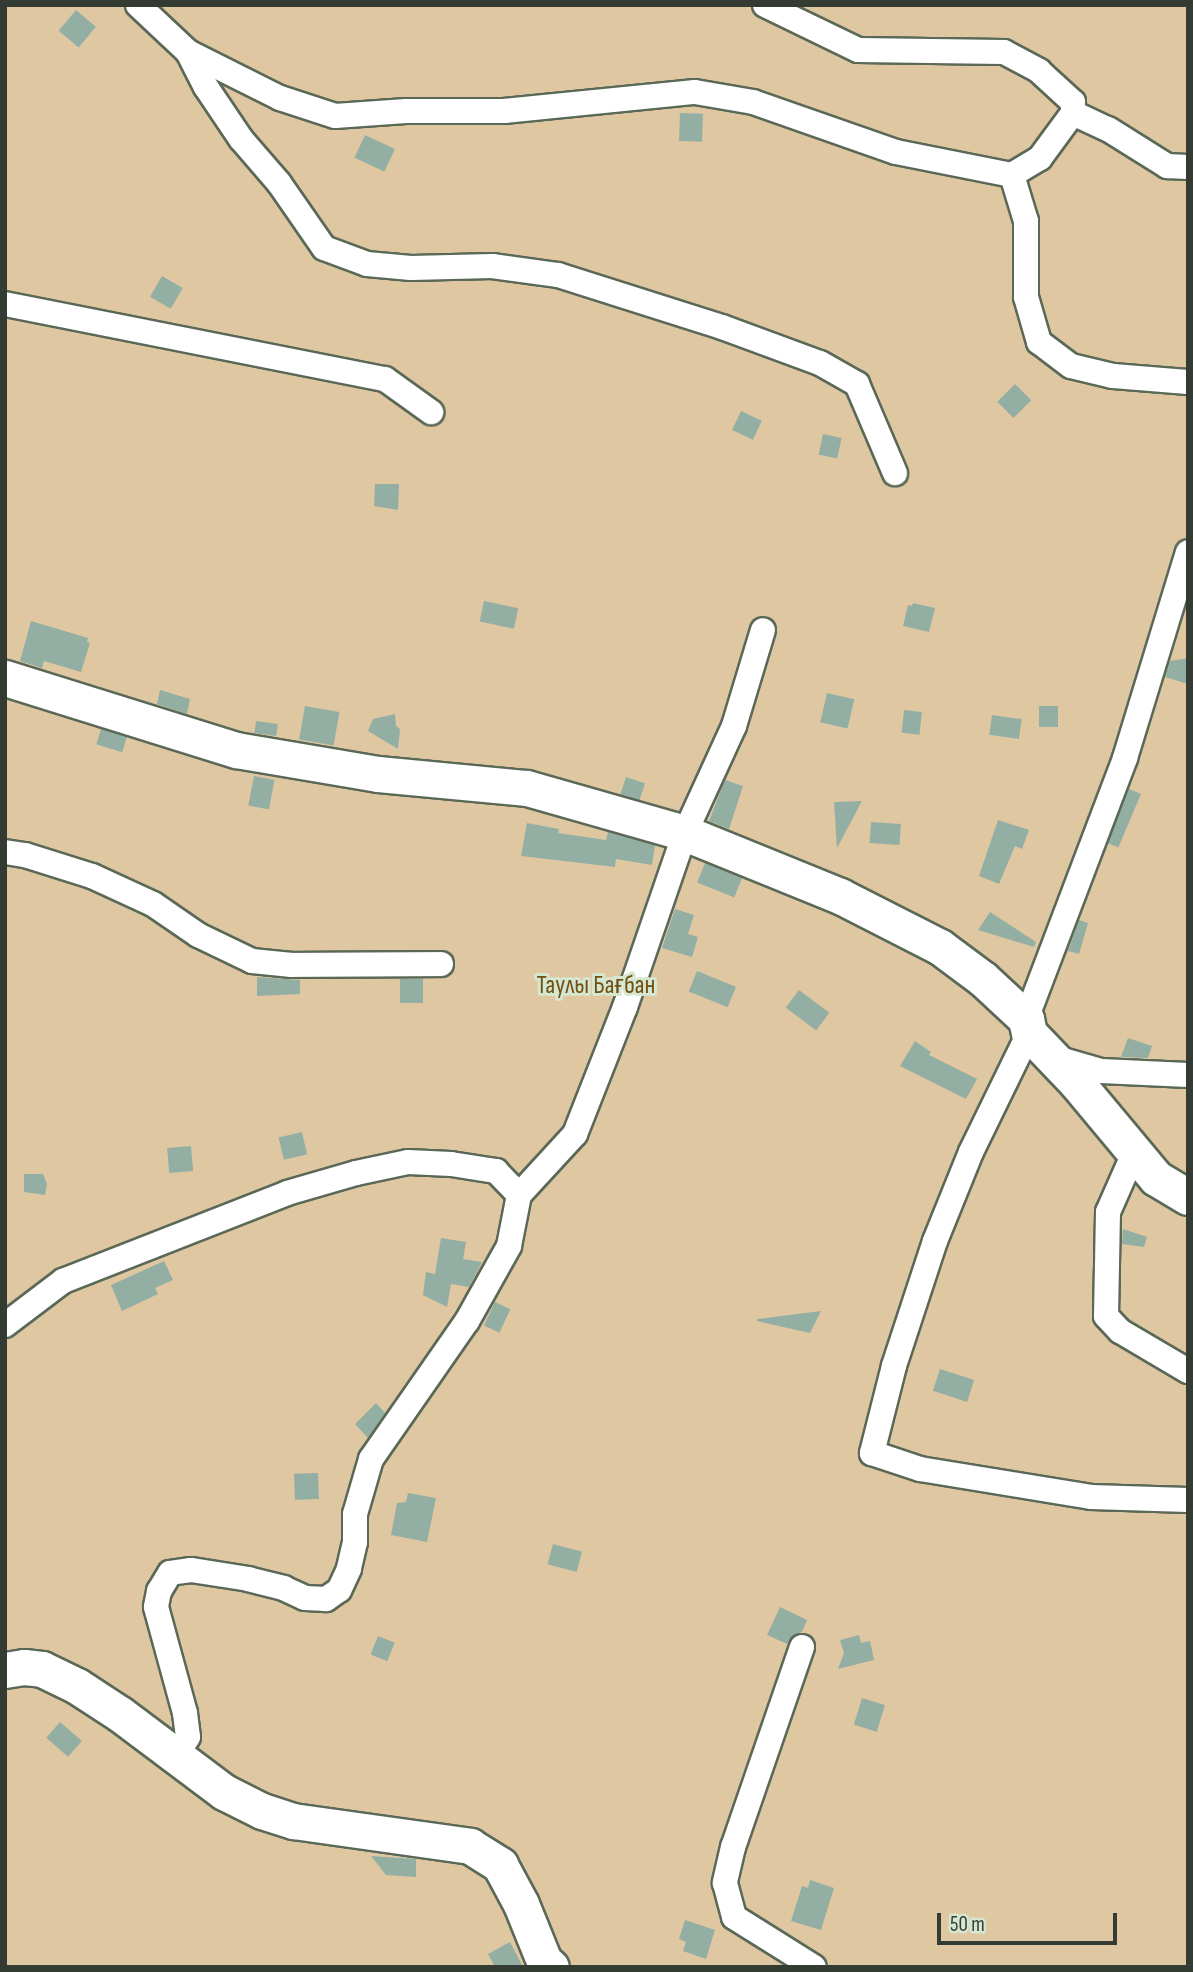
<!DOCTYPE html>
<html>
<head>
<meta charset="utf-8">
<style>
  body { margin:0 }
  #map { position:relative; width:1193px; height:1972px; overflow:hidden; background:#d5e7d1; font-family:"Sofia Sans Condensed",sans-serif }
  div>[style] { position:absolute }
  .green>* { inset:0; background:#dfc7a1; transform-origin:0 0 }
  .building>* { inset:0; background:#93afa4; transform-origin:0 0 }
  .roads { filter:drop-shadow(2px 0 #5a6957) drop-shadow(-2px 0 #5a6957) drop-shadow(0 2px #5a6957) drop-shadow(0 -2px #5a6957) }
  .street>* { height:24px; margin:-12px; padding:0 12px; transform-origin:12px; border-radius:12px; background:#fff }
  .secondary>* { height:35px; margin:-17.5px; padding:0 17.5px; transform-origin:17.5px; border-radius:17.5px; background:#fff }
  span { translate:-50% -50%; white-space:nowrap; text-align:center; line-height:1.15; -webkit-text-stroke:6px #d5e7d1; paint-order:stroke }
  .park-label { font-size:26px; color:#715114 }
  .frame { position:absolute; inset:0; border:7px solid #343b32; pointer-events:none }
  .scale { position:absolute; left:937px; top:1913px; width:180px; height:32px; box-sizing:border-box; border:4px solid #343b32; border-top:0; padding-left:9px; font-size:21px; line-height:24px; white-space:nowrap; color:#343b32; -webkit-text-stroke:5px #d5e7d1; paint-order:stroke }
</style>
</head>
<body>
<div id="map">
  <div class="green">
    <div style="left:5px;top:5px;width:1183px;height:1962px"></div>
  </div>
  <div class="building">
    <div style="left:76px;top:10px;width:26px;height:27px;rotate:40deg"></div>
    <div style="left:680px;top:113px;width:23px;height:28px;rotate:2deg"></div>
    <div style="left:365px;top:135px;width:33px;height:25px;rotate:25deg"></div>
    <div style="left:162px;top:276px;width:24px;height:24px;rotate:30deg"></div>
    <div style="left:1015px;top:384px;width:23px;height:25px;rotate:45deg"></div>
    <div style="left:741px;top:411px;width:23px;height:21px;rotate:25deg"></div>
    <div style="left:823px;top:434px;width:19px;height:21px;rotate:12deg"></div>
    <div style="clip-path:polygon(375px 484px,399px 484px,398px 510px,374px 506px)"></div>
    <div style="left:484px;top:601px;width:35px;height:21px;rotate:12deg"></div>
    <div style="clip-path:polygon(913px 603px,935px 608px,929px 632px,903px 626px,908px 605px,912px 606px)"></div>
    <div style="clip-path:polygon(31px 621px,88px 638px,87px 642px,90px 643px,81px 672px,44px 661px,42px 668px,20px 661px)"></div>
    <div style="clip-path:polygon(1188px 658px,1188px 684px,1165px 677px,1170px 661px)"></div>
    <div style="clip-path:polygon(160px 690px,190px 699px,187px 714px,157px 704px)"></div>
    <div style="left:827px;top:693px;width:28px;height:30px;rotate:13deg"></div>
    <div style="left:305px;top:706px;width:35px;height:34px;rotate:10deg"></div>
    <div style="left:1039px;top:706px;width:19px;height:21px"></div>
    <div style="left:904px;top:710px;width:18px;height:23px;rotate:6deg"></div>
    <div style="clip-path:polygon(395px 714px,396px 726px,400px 729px,398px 749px,368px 731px,373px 719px)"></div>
    <div style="left:992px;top:715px;width:30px;height:20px;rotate:8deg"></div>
    <div style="left:256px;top:721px;width:22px;height:12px;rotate:8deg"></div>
    <div style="left:101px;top:729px;width:27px;height:16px;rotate:17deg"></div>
    <div style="left:254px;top:776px;width:21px;height:30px;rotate:11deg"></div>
    <div style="left:626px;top:777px;width:20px;height:18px;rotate:18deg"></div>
    <div style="clip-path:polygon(725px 780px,743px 786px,729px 829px,709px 821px)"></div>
    <div style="left:1129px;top:789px;width:13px;height:58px;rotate:23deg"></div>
    <div style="clip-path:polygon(862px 801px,837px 848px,834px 802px)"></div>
    <div style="clip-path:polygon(998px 820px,1029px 830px,1022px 849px,1015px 846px,999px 884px,979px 876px)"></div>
    <div style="left:871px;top:822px;width:30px;height:21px;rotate:4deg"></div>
    <div style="clip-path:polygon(527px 823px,559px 829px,558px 833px,606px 840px,608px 832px,655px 845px,652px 865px,616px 859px,615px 867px,521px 856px)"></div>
    <div style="left:705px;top:863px;width:40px;height:21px;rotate:22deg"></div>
    <div style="clip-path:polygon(675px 909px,694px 915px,688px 934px,698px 937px,692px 957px,662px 948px)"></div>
    <div style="clip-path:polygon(990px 912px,1036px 942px,1034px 947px,978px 930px)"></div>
    <div style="clip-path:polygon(1079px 920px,1088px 923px,1079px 954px,1068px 951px)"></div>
    <div style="left:697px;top:971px;width:42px;height:22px;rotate:22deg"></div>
    <div style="clip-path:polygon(257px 977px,300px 980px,300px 994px,257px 996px)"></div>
    <div style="left:400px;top:979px;width:23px;height:24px"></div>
    <div style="left:799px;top:990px;width:38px;height:22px;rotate:37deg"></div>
    <div style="clip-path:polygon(1128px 1038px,1152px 1046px,1148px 1058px,1121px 1057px)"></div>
    <div style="clip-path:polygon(915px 1041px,931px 1052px,929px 1055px,977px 1079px,966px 1099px,900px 1066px)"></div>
    <div style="left:302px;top:1132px;width:23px;height:24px;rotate:77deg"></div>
    <div style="left:191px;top:1146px;width:25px;height:24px;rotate:85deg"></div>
    <div style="clip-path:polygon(24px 1174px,43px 1174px,47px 1184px,45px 1195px,24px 1192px)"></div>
    <div style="clip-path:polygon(1123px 1229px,1147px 1237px,1144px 1247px,1122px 1244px)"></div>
    <div style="clip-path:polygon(441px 1238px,466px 1242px,463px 1259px,482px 1262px,469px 1287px,451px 1284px,447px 1307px,423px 1295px,426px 1272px,435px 1274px)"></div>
    <div style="clip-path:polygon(164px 1261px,173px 1280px,155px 1288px,158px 1294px,122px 1311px,111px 1285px)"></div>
    <div style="left:495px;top:1302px;width:17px;height:26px;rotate:25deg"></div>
    <div style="clip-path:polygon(821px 1311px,810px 1333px,757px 1321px,757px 1319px)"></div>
    <div style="left:940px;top:1369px;width:36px;height:23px;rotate:18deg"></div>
    <div style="clip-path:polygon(376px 1403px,385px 1413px,368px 1438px,355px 1424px)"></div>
    <div style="left:318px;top:1473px;width:26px;height:24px;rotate:88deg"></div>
    <div style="clip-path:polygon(408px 1493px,436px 1498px,427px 1542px,391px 1535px,397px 1503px,406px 1502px)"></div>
    <div style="left:553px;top:1544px;width:30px;height:21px;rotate:15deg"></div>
    <div style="clip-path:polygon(780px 1607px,807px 1620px,802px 1632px,793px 1635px,787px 1644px,767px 1635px)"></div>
    <div style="clip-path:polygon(859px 1635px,861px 1643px,870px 1641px,874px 1660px,838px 1669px,844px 1653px,840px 1640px)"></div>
    <div style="left:378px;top:1636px;width:18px;height:20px;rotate:22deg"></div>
    <div style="left:862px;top:1698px;width:24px;height:28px;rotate:17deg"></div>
    <div style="left:60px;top:1722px;width:29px;height:21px;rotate:41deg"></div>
    <div style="clip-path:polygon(371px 1856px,416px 1859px,416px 1877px,386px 1875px)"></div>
    <div style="clip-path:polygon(810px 1880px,834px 1888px,821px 1930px,791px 1921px,802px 1886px,808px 1888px)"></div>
    <div style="clip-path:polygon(685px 1920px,715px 1930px,706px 1959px,683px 1951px,686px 1942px,679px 1939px)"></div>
    <div style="clip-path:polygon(510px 1942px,523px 1967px,495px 1967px,488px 1954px)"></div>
  </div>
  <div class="roads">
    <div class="street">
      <div style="left:138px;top:5px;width:69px;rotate:43.2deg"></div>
      <div style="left:188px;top:52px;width:103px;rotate:26.6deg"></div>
      <div style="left:280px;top:98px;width:58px;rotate:18.1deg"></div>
      <div style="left:335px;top:116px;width:71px;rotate:-4deg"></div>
      <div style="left:406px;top:111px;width:98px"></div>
      <div style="left:504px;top:111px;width:192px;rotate:-5.7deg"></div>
      <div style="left:695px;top:92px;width:59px;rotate:9.8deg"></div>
      <div style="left:753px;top:102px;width:151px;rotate:19.3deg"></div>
      <div style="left:896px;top:152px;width:118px;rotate:11.2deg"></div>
      <div style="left:765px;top:5px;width:103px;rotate:25.8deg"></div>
      <div style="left:858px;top:50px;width:146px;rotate:0.8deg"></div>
      <div style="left:1004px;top:52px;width:40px;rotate:28deg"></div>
      <div style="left:1039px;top:71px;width:46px;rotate:42.4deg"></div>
      <div style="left:1073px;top:102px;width:11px;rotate:90deg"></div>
      <div style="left:1073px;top:113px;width:38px;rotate:25deg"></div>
      <div style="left:1108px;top:129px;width:70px;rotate:32.1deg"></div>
      <div style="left:1167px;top:166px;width:21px;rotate:3deg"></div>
      <div style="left:188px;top:52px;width:39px;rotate:63deg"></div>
      <div style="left:206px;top:87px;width:63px;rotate:56.1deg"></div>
      <div style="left:241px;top:139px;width:58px;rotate:49.2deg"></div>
      <div style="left:279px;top:183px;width:79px;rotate:55.3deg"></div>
      <div style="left:324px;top:248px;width:46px;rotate:20.4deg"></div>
      <div style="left:367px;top:264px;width:44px;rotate:5.2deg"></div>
      <div style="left:411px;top:268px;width:81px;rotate:-1.4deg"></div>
      <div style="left:492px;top:266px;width:67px;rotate:7.8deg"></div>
      <div style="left:558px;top:275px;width:172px;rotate:17.6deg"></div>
      <div style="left:722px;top:327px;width:104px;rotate:20.2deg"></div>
      <div style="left:820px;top:363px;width:43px;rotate:29.6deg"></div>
      <div style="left:857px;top:384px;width:97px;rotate:66.9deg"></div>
      <div style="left:1073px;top:113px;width:56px;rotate:126.3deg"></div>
      <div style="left:1040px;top:158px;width:33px;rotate:149deg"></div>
      <div style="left:1012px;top:175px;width:48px;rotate:73.1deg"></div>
      <div style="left:1026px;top:221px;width:76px;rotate:90deg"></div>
      <div style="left:1026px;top:297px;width:47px;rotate:73.9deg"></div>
      <div style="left:1039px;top:342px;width:40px;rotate:37deg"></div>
      <div style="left:1071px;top:366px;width:43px;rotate:13.4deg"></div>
      <div style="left:1113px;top:376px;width:75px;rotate:4.6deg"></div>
      <div style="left:5px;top:304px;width:387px;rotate:11.2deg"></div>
      <div style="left:385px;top:379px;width:57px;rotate:35.7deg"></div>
      <div style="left:5px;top:852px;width:20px;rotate:9deg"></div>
      <div style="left:25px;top:855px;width:70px;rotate:17.4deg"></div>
      <div style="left:92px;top:876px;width:67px;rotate:24.7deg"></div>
      <div style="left:153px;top:904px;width:55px;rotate:34.6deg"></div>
      <div style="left:198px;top:935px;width:60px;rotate:25.7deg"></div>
      <div style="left:252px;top:961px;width:40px;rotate:5.7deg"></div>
      <div style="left:292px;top:965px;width:149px;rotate:-0.4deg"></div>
      <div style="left:1026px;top:1019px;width:279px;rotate:-69.2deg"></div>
      <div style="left:1125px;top:758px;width:215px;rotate:-73deg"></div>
      <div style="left:1029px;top:1033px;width:132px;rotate:116deg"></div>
      <div style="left:971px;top:1152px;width:96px;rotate:112deg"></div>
      <div style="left:935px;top:1241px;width:132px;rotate:108.2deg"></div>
      <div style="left:894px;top:1366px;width:90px;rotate:104.2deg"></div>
      <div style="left:872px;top:1453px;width:51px;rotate:18.4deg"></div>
      <div style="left:920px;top:1469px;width:173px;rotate:9.3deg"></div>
      <div style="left:1091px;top:1497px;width:97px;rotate:1.8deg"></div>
      <div style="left:1056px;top:1058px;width:47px;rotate:16.1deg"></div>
      <div style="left:1101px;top:1071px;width:87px;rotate:2.6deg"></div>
      <div style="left:1134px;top:1153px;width:64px;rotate:113.8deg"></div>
      <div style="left:1108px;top:1212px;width:104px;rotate:91.1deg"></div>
      <div style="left:1106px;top:1316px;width:21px;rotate:47deg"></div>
      <div style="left:1120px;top:1331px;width:79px;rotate:30.5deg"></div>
      <div style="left:519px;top:1195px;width:83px;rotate:-47.4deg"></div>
      <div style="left:575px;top:1134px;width:136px;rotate:-68.5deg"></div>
      <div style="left:625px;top:1007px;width:184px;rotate:-71deg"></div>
      <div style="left:685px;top:833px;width:118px;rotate:-65.4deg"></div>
      <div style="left:734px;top:726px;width:100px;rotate:-73.2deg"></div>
      <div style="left:5px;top:1325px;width:73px;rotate:-37.2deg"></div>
      <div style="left:63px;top:1281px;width:241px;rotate:-21.4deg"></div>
      <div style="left:287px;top:1193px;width:72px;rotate:-16.2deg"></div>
      <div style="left:356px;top:1173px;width:53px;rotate:-11.9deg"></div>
      <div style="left:408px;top:1162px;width:43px;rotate:2.7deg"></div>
      <div style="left:451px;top:1164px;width:46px;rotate:8.8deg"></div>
      <div style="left:496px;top:1171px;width:33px;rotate:46deg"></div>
      <div style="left:519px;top:1195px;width:52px;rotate:101.1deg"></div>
      <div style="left:509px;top:1246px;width:86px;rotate:119.2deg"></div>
      <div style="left:467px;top:1321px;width:168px;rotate:124.8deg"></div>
      <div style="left:371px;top:1459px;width:57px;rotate:106.2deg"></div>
      <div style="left:355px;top:1514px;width:28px;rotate:90deg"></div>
      <div style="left:355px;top:1542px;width:28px;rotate:103deg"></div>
      <div style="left:349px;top:1569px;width:23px;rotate:115deg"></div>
      <div style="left:339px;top:1590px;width:16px;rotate:145deg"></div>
      <div style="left:326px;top:1599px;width:21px;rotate:-177deg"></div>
      <div style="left:305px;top:1598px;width:23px;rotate:-155deg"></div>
      <div style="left:284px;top:1588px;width:36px;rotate:-166deg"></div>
      <div style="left:249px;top:1579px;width:59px;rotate:-171.2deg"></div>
      <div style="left:191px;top:1570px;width:21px;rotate:172deg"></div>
      <div style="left:170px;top:1573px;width:21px;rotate:121deg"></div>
      <div style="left:159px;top:1591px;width:16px;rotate:101deg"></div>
      <div style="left:156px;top:1607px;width:110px;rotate:74.7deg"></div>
      <div style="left:185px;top:1713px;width:24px;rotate:83deg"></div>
      <div style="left:188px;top:1737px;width:22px;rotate:122deg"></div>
      <div style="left:802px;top:1647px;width:212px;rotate:109deg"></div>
      <div style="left:733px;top:1847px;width:37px;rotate:103deg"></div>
      <div style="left:725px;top:1883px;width:35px;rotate:75deg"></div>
      <div style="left:734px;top:1917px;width:94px;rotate:32deg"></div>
    </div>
    <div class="secondary">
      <div style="left:5px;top:678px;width:242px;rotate:17.3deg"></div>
      <div style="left:236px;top:750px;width:144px;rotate:9.6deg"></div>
      <div style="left:378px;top:774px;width:150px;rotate:5.4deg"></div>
      <div style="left:527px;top:788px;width:164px;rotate:15.9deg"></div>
      <div style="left:685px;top:833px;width:167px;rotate:22.1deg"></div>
      <div style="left:840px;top:896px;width:112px;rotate:27deg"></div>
      <div style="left:940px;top:947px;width:54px;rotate:36.7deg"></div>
      <div style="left:983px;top:979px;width:59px;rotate:42.9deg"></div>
      <div style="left:1026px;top:1019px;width:14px;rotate:78deg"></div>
      <div style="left:1029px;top:1033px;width:68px;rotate:46.2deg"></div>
      <div style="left:1076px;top:1082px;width:125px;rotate:50.2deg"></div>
      <div style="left:1156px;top:1178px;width:37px;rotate:31deg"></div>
      <div style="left:5px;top:1670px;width:19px;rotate:-9deg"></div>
      <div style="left:24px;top:1667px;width:18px;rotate:6deg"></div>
      <div style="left:42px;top:1669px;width:39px;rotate:26deg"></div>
      <div style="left:77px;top:1686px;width:51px;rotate:33.1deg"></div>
      <div style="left:120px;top:1714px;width:130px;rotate:36.9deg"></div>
      <div style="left:224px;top:1792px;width:42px;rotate:26.6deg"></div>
      <div style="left:262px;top:1811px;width:33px;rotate:18deg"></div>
      <div style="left:293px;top:1821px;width:179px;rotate:8deg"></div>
      <div style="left:470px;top:1846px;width:36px;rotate:32deg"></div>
      <div style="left:500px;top:1865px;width:44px;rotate:61.7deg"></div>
      <div style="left:521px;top:1904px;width:61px;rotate:68deg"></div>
      <div style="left:544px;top:1961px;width:9px;rotate:41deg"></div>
    </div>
  </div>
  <div class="park-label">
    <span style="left:596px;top:986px">Таулы Бағбан</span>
  </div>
  <div class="frame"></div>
  <div class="scale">50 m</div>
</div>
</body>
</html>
